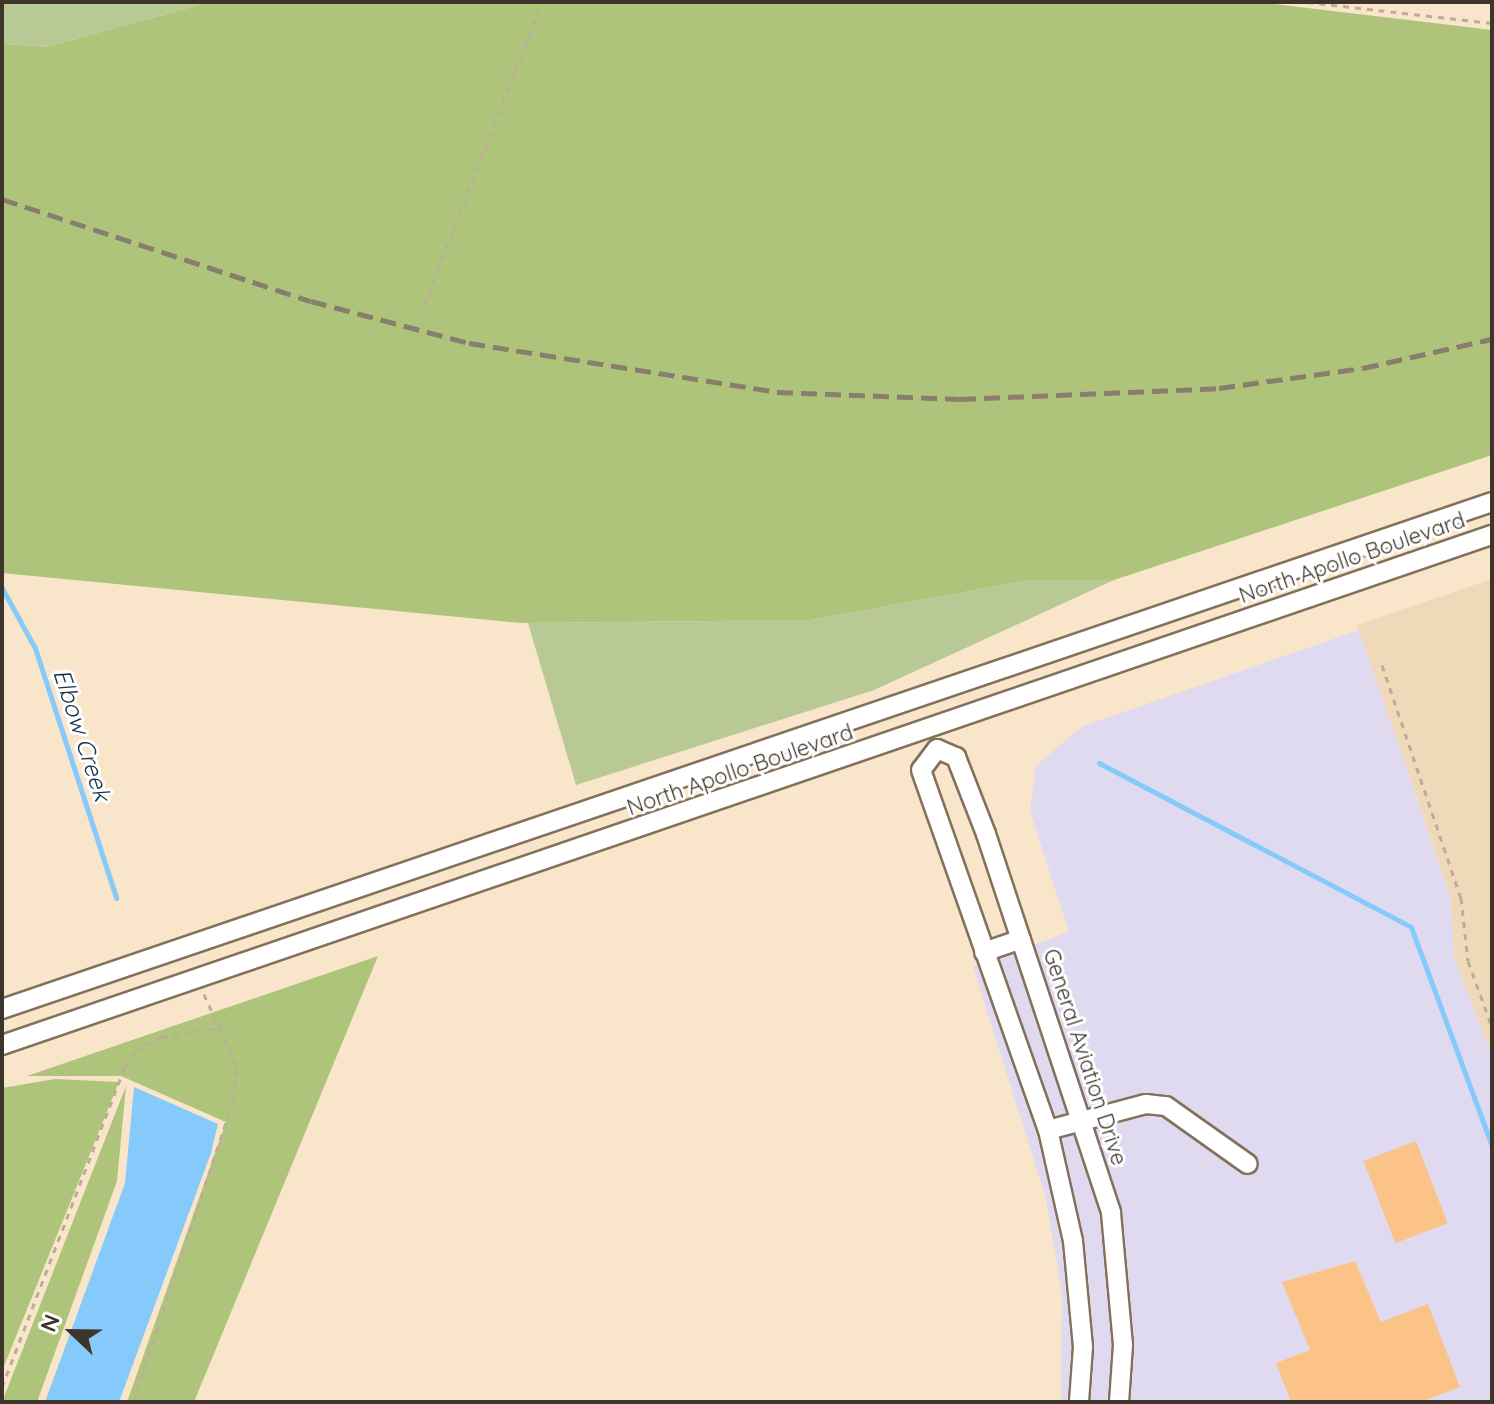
<!DOCTYPE html>
<html>
<head>
<meta charset="utf-8">
<style>
  body { margin:0 }
  #map { position:relative; width:1494px; height:1404px; overflow:hidden; background:#f8e5ca; font-family:Quicksand,sans-serif }
  div>[style] { position:absolute }
  .built>* { inset:0; background:#f0d9b8 }
  .industrial>* { inset:0; background:#dfdaf0 }
  .green>* { inset:0; background:#b9c995 }
  .forest>* { inset:0; background:#afc47b }
  .water>* { inset:0; background:#86cafc }
  .stream>* { height:5px; margin:-2.5px; padding:0 2.5px; transform-origin:2.5px; border-radius:2.5px; background:#86cafc }
  .building>* { inset:0; background:#fcc389; transform-origin:0 0 }
  .path>* { height:3px; margin-top:-1.5px; transform-origin:0; background:repeating-linear-gradient(90deg,#bdad98 0 6px,transparent 0 12px) }
  .roads { filter:drop-shadow(2px 0 #83715a) drop-shadow(-2px 0 #83715a) drop-shadow(0 2px #83715a) drop-shadow(0 -2px #83715a) }
  .minor>* { height:18px; margin:-9px; padding:0 9px; transform-origin:9px; border-radius:9px; background:#fff }
  .rail>* { height:5px; margin-top:-2.5px; transform-origin:0; background:repeating-linear-gradient(90deg,#897d6c 0 16px,transparent 0 24px) }
  span { translate:-50% -50%; white-space:nowrap; text-align:center; line-height:1.15; -webkit-text-stroke:6px #fff; paint-order:stroke }
  .street-label { font-size:22px; color:#3d352b }
  .water-label { font-size:24px; color:#163348; font-style:italic }
  .frame { position:absolute; inset:0; border:4px solid #3d352b; pointer-events:none }
  .north { position:absolute; left:32px; top:1292px; width:80px; height:80px; -webkit-text-stroke:6px #fff; paint-order:stroke; rotate:292deg; font-size:22px; font-weight:700; line-height:32px; text-align:center; color:#3d352b }
  .north::after { content:''; display:block; margin:auto; width:28px; height:36px; background:#3d352b; clip-path:polygon(50% 0,100% 100%,50% 72%,0 100%) }
</style>
</head>
<body>
<div id="map">
  <div class="built">
    <div style="clip-path:polygon(1492px 579px,1492px 1057px,1454px 956px,1451px 898px,1357px 625px)"></div>
  </div>
  <div class="industrial">
    <div style="clip-path:polygon(1359px 630px,1451px 899px,1454px 956px,1492px 1057px,1492px 1402px,1061px 1402px,1062px 1293px,1045px 1195px,973px 967px,1069px 932px,1030px 811px,1036px 766px,1081px 727px)"></div>
  </div>
  <div class="green">
    <div style="clip-path:polygon(2px 2px,210px 2px,46px 47px,2px 44px)"></div>
    <div style="clip-path:polygon(1030px 580px,1114px 580px,874px 690px,576px 785px,528px 623px,811px 620px)"></div>
  </div>
  <div class="forest">
    <div style="clip-path:polygon(210px 2px,1258px 2px,1492px 30px,1492px 455px,1114px 580px,1030px 580px,811px 620px,521px 623px,2px 573px,2px 44px,46px 47px)"></div>
    <div style="clip-path:polygon(378px 956px,194px 1402px,127px 1402px,226px 1122px,121px 1076px,27px 1076px)"></div>
    <div style="clip-path:polygon(55px 1079px,119px 1082px,2px 1371px,2px 1088px)"></div>
    <div style="clip-path:polygon(126px 1086px,117px 1181px,37px 1402px,2px 1402px)"></div>
  </div>
  <div class="water">
    <div style="clip-path:polygon(134px 1087px,218px 1124px,211px 1153px,119px 1402px,45px 1402px,125px 1183px)"></div>
  </div>
  <div class="stream">
    <div style="left:2px;top:588px;width:68px;rotate:61.2deg"></div>
    <div style="left:35px;top:648px;width:263px;rotate:72deg"></div>
    <div style="left:1099px;top:763px;width:352px;rotate:27.7deg"></div>
    <div style="left:1411px;top:927px;width:233px;rotate:69.7deg"></div>
  </div>
  <div class="building">
    <div style="left:1416px;top:1141px;width:88px;height:56px;rotate:69deg"></div>
    <div style="clip-path:polygon(1355px 1261px,1381px 1322px,1428px 1304px,1460px 1387px,1421px 1402px,1291px 1402px,1276px 1363px,1310px 1350px,1282px 1282px)"></div>
  </div>
  <div class="path">
    <div style="left:1307px;top:2px;width:186px;rotate:6.5deg"></div>
    <div style="left:424px;top:305px;width:325px;rotate:-68.7deg"></div>
    <div style="left:1382px;top:665px;width:246px;rotate:71.3deg"></div>
    <div style="left:1461px;top:898px;width:63px;rotate:83.7deg"></div>
    <div style="left:1468px;top:961px;width:70px;rotate:70deg"></div>
    <div style="left:2px;top:1387px;width:343px;rotate:-69deg"></div>
    <div style="left:125px;top:1067px;width:20px;rotate:-57deg"></div>
    <div style="left:136px;top:1050px;width:28px;rotate:-27deg"></div>
    <div style="left:161px;top:1037px;width:62px;rotate:-9.3deg"></div>
    <div style="left:133px;top:1402px;width:319px;rotate:-71.6deg"></div>
    <div style="left:234px;top:1099px;width:34px;rotate:-87deg"></div>
    <div style="left:236px;top:1065px;width:78px;rotate:-114.3deg"></div>
  </div>
  <div class="roads">
    <div class="minor">
      <div style="left:937px;top:749px;width:21px;rotate:23deg"></div>
      <div style="left:956px;top:757px;width:83px;rotate:68.7deg"></div>
      <div style="left:986px;top:834px;width:399px;rotate:71.7deg"></div>
      <div style="left:1111px;top:1213px;width:133px;rotate:84.8deg"></div>
      <div style="left:1123px;top:1345px;width:57px;rotate:94deg"></div>
      <div style="left:937px;top:749px;width:26px;rotate:127deg"></div>
      <div style="left:921px;top:770px;width:382px;rotate:70.6deg"></div>
      <div style="left:1048px;top:1130px;width:114px;rotate:77.3deg"></div>
      <div style="left:1073px;top:1241px;width:106px;rotate:84.6deg"></div>
      <div style="left:1083px;top:1347px;width:55px;rotate:94.2deg"></div>
      <div style="left:984px;top:952px;width:39px;rotate:-19deg"></div>
      <div style="left:2px;top:1009px;width:1574px;rotate:-18.79deg"></div>
      <div style="left:2px;top:1045px;width:1575px;rotate:-18.9deg"></div>
      <div style="left:1048px;top:1130px;width:101px;rotate:-14.9deg"></div>
      <div style="left:1146px;top:1104px;width:20px;rotate:6deg"></div>
      <div style="left:1166px;top:1106px;width:100px;rotate:35.3deg"></div>
    </div>
  </div>
  <div class="rail">
    <div style="left:2px;top:199px;width:325px;rotate:18.3deg"></div>
    <div style="left:311px;top:301px;width:163px;rotate:14.9deg"></div>
    <div style="left:469px;top:343px;width:312px;rotate:9deg"></div>
    <div style="left:777px;top:392px;width:183px;rotate:2.2deg"></div>
    <div style="left:960px;top:399px;width:259px;rotate:-2.4deg"></div>
    <div style="left:1219px;top:388px;width:145px;rotate:-7.9deg"></div>
    <div style="left:1363px;top:368px;width:132px;rotate:-12.7deg"></div>
  </div>
  <div class="street-label">
    <span style="left:1352px;top:558px;rotate:-19deg">North Apollo Boulevard</span>
    <span style="left:740px;top:770px;rotate:-19deg">North Apollo Boulevard</span>
    <span style="left:1085px;top:1057px;rotate:72deg">General Aviation Drive</span>
  </div>
  <div class="water-label">
    <span style="left:82px;top:735px;rotate:72deg">Elbow Creek</span>
  </div>
  <div class="frame"></div>
  <div class="north">N</div>
</div>
</body>
</html>
